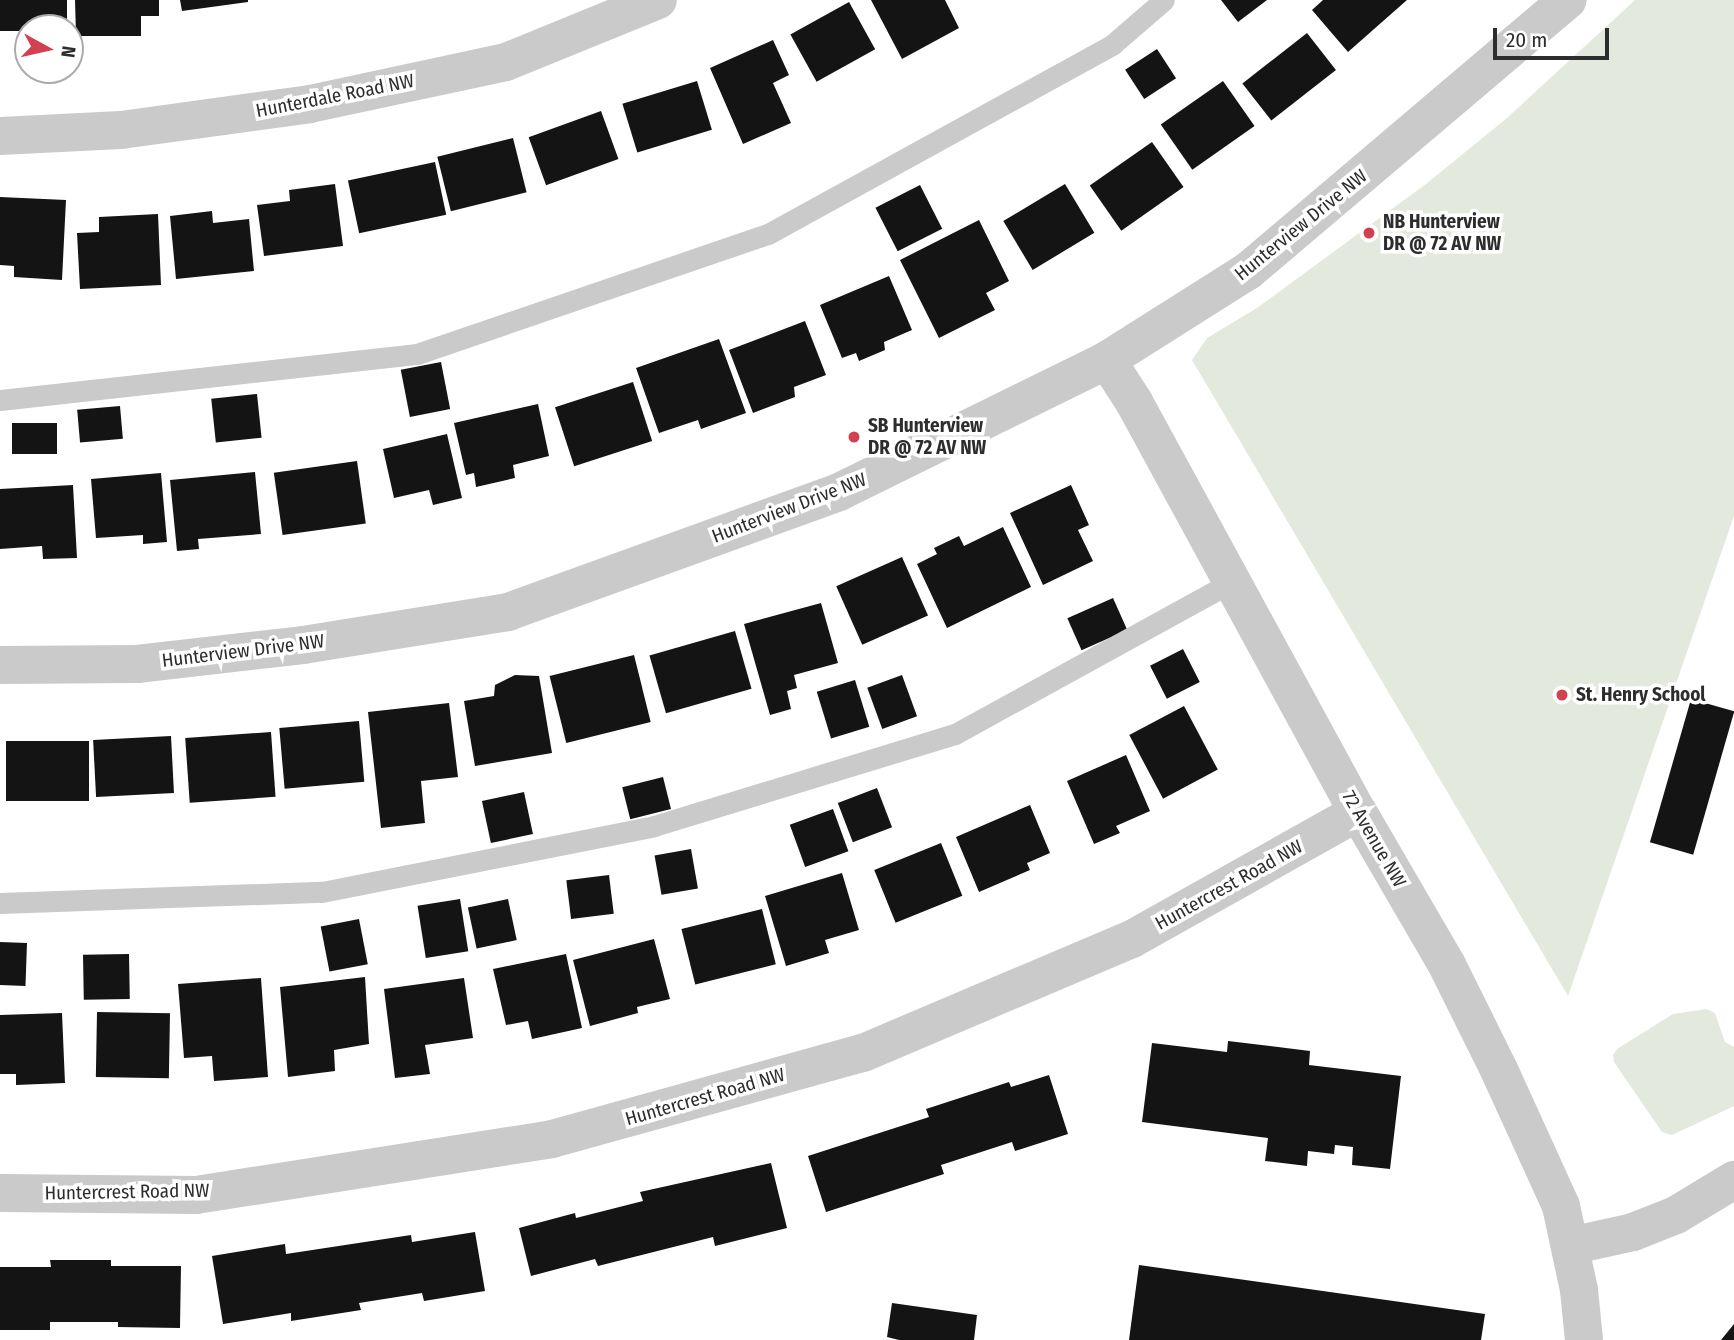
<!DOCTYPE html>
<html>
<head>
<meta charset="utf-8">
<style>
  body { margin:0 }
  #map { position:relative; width:1734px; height:1340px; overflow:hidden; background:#fff; font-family:"Fira Sans Condensed",sans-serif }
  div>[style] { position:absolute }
  .green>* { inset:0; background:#e3e9dc }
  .building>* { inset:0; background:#141414; transform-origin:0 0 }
  .service>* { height:21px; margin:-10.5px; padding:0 10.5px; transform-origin:10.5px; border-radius:10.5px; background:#cacaca }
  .minor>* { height:38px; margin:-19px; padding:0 19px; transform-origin:19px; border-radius:19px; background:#cacaca }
  .tertiary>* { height:38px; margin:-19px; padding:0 19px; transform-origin:19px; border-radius:19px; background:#cacaca }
  .dots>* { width:19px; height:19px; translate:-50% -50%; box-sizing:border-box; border:4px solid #fff; border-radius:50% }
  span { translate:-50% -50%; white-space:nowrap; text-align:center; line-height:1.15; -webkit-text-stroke:7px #fff; paint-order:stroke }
  .street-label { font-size:19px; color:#2d2d2d }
  .poi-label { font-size:19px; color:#2d2d2d; font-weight:700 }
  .left { translate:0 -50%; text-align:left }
  .north { position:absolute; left:14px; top:14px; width:70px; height:70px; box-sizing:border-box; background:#fff; border:2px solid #ababab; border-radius:50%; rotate:98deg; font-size:19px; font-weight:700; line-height:28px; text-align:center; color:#2d2d2d }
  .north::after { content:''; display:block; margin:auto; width:24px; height:32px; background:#d24152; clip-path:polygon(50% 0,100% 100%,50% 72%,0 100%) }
  .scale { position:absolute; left:1493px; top:28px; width:116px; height:32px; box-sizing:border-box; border:4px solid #2d2d2d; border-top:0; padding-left:9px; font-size:21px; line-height:24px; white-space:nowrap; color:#2d2d2d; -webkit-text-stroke:5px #fff; paint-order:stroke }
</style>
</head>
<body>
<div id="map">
  <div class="green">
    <div style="clip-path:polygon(1635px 0,1734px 0,1734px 516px,1568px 996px,1192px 360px,1207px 338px,1257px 308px,1426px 184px,1507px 118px)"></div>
    <div style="clip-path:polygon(1706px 1009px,1715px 1013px,1725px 1042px,1734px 1047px,1734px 1106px,1672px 1135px,1662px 1132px,1614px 1062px,1613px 1055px,1617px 1049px,1673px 1014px)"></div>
  </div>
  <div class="building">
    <div style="left:0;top:0;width:67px;height:31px"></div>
    <div style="clip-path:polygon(75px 0,159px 0,159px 16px,141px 16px,141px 36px,76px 36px)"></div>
    <div style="clip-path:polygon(180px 0,248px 0,248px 2px,182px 11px)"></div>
    <div style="clip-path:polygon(871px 0,945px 0,959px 28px,902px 59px)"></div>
    <div style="clip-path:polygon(1221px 0,1267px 0,1238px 22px)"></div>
    <div style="clip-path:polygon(1323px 0,1407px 0,1348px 52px,1312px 10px)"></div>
    <div style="left:849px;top:2px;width:54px;height:67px;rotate:61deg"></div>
    <div style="left:1307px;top:33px;width:47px;height:82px;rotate:52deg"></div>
    <div style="clip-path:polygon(773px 40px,789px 75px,773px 83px,791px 123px,743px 144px,710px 68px)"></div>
    <div style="left:1157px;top:49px;width:35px;height:38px;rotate:57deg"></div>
    <div style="left:697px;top:81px;width:51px;height:78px;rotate:73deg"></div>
    <div style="left:1223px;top:81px;width:55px;height:76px;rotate:55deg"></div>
    <div style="left:601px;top:111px;width:51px;height:77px;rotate:70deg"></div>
    <div style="left:513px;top:138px;width:56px;height:78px;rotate:76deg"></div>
    <div style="left:1152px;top:142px;width:55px;height:76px;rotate:55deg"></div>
    <div style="left:435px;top:162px;width:54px;height:89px;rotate:78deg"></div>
    <div style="clip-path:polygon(335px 184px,343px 246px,264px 256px,257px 205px,290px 201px,289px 190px)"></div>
    <div style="left:1065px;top:184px;width:57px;height:72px;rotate:59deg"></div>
    <div style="left:920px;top:185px;width:49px;height:50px;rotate:63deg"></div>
    <div style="clip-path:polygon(0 197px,66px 200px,62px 280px,14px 277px,14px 266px,0 265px)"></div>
    <div style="clip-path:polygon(212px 211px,213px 223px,249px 219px,254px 271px,176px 279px,170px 216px)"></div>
    <div style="clip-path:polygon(158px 214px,161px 285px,80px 289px,77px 233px,99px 232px,99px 217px)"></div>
    <div style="clip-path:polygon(979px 220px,1009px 281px,986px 293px,995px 310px,939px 338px,900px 260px)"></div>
    <div style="clip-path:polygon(889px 276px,912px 330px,884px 342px,885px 350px,859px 361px,856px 353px,842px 358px,820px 305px)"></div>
    <div style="clip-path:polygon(805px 321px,826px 375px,794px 387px,795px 397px,753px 413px,729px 350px)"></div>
    <div style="clip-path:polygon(719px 339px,746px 413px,701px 429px,698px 420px,659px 433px,636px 368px)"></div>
    <div style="left:441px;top:362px;width:48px;height:41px;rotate:79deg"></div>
    <div style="left:633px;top:382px;width:62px;height:82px;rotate:72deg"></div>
    <div style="left:257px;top:394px;width:44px;height:46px;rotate:84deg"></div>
    <div style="clip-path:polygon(538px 404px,549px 456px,513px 465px,515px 478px,476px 487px,474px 473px,466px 475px,454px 423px)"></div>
    <div style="left:120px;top:406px;width:33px;height:43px;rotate:85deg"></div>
    <div style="left:12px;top:423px;width:45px;height:31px"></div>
    <div style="clip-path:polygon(447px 434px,462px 498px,433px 505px,429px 490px,394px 498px,383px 449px)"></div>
    <div style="left:357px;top:461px;width:63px;height:84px;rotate:82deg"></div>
    <div style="clip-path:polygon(255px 472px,261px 534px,198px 539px,199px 549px,177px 551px,170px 480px)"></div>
    <div style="clip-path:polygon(161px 473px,167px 542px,143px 544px,143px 535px,96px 538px,91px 479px)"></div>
    <div style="clip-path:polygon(73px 485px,77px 558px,43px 559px,42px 546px,0 549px,0 489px)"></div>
    <div style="clip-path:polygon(1071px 485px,1089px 525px,1078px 530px,1093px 561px,1043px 585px,1010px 513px)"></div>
    <div style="clip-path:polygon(1003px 527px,1031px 587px,947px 628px,917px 564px,937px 554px,934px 548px,959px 536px,964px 546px)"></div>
    <div style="left:902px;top:557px;width:64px;height:72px;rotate:66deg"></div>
    <div style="left:1113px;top:598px;width:35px;height:50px;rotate:66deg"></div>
    <div style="clip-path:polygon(821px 603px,838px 663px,794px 675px,797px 688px,787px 691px,791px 709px,770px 715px,744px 624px)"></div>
    <div style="left:735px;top:631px;width:60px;height:89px;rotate:74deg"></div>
    <div style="left:1183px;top:649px;width:37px;height:37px;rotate:63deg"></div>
    <div style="left:634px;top:655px;width:69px;height:87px;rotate:76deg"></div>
    <div style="clip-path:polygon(515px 675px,539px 676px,552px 753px,475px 766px,464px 701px,494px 696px,495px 685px)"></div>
    <div style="left:902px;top:675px;width:44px;height:37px;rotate:70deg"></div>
    <div style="left:855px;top:680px;width:49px;height:40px;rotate:73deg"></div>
    <div style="left:1691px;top:699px;width:45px;height:149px;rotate:16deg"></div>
    <div style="clip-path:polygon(449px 703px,458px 777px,421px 781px,425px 823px,381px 828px,368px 712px)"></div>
    <div style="left:1184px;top:706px;width:72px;height:62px;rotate:62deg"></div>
    <div style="left:359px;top:721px;width:61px;height:80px;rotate:85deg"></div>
    <div style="left:271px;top:732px;width:65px;height:86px;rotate:86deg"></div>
    <div style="left:171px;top:736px;width:57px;height:78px;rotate:87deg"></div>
    <div style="left:89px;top:741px;width:60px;height:83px;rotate:90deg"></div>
    <div style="clip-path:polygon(1126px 755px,1150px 811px,1116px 826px,1120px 833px,1094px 844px,1067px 781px)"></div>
    <div style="left:663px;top:777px;width:33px;height:42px;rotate:76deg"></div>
    <div style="left:877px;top:788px;width:42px;height:42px;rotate:69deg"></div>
    <div style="left:524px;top:792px;width:43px;height:43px;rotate:78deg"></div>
    <div style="clip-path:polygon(1030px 805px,1050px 853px,1027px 863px,1030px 870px,979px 892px,956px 837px)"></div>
    <div style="left:833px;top:809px;width:45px;height:46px;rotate:70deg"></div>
    <div style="left:941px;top:843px;width:57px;height:72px;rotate:68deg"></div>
    <div style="left:691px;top:849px;width:40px;height:37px;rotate:80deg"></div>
    <div style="clip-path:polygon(842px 873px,859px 930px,825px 940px,829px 953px,786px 966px,765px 896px)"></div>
    <div style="left:609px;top:875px;width:39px;height:43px;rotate:83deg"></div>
    <div style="left:460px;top:899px;width:53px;height:43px;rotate:81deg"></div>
    <div style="left:508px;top:899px;width:42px;height:41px;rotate:78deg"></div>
    <div style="left:762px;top:909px;width:57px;height:83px;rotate:76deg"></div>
    <div style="left:359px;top:919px;width:46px;height:39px;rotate:79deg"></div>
    <div style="clip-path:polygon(654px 939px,670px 999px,637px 1007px,638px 1013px,590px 1026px,573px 960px)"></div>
    <div style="left:0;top:942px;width:27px;height:43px;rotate:2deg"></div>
    <div style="left:129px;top:954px;width:45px;height:46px;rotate:89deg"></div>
    <div style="clip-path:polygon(566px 954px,582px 1028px,532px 1039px,528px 1021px,506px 1025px,493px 969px)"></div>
    <div style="clip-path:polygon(365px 977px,369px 1044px,334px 1050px,335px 1071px,288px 1077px,280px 987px)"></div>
    <div style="clip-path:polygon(261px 978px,268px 1077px,214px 1081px,212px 1056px,184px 1058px,178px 984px)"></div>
    <div style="clip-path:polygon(464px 978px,473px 1038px,425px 1045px,430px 1074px,395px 1078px,384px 989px)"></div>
    <div style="left:97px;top:1012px;width:73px;height:65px;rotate:1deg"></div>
    <div style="clip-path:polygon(62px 1013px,65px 1083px,16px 1085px,16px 1074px,0 1074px,0 1015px)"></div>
    <div style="clip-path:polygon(1228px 1041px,1310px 1051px,1309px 1065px,1401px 1076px,1390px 1169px,1352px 1165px,1353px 1147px,1335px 1145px,1334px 1154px,1308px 1151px,1307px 1166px,1265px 1161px,1268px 1138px,1142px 1122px,1152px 1043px,1227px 1052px)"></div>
    <div style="clip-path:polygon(1049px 1075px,1068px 1134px,1015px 1151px,1012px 1142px,941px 1165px,944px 1174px,826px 1212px,808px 1156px,929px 1117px,926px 1109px,1009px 1082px,1011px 1087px)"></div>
    <div style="clip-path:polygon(771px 1163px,787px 1228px,715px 1246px,713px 1237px,598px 1266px,595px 1259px,531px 1276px,519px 1228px,575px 1213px,576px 1218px,643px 1201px,640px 1192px)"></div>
    <div style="clip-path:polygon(475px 1232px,485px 1291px,424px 1301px,422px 1293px,359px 1303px,361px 1310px,291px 1321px,291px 1313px,223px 1324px,212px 1256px,285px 1244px,286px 1254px,411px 1235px,412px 1242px)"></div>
    <div style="clip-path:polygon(50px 1260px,111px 1260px,111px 1266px,181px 1266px,180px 1328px,118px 1327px,118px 1322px,50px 1322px,50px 1330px,0 1330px,0 1267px,51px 1267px)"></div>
    <div style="clip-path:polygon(1139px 1265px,1485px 1314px,1481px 1340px,1129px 1340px)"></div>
    <div style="clip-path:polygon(892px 1303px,977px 1315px,974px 1340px,899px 1340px,887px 1337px)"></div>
    <div style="clip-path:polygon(1734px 1324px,1734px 1340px,1721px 1340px)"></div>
  </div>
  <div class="service">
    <div style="left:0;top:400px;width:420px;rotate:-6.3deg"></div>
    <div style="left:417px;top:354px;width:371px;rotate:-18.9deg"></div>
    <div style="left:768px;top:234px;width:394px;rotate:-28.8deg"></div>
    <div style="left:1113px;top:44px;width:67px;rotate:-40.8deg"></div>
    <div style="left:0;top:903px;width:322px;rotate:-2deg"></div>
    <div style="left:322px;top:892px;width:338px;rotate:-11.2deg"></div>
    <div style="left:654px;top:826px;width:315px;rotate:-17deg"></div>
    <div style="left:955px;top:734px;width:316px;rotate:-28.8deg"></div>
  </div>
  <div class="minor">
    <div style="left:0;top:136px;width:121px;rotate:-2.8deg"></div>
    <div style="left:121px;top:130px;width:191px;rotate:-7.8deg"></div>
    <div style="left:310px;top:104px;width:200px;rotate:-12.1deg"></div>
    <div style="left:506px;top:62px;width:164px;rotate:-22.2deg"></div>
    <div style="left:0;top:1193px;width:196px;rotate:0.6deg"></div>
    <div style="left:196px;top:1195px;width:360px;rotate:-8.9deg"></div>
    <div style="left:552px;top:1139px;width:323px;rotate:-15.5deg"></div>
    <div style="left:863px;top:1053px;width:292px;rotate:-23deg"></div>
    <div style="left:1132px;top:939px;width:259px;rotate:-29.3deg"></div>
    <div style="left:1570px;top:1246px;width:65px;rotate:-12.5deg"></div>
    <div style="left:1633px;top:1232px;width:46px;rotate:-21.6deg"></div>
    <div style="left:1676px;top:1215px;width:68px;rotate:-31.1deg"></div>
  </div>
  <div class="tertiary">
    <div style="left:1107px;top:360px;width:50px;rotate:57.3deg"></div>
    <div style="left:1134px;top:402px;width:467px;rotate:61.4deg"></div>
    <div style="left:1358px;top:812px;width:177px;rotate:59.8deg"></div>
    <div style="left:1447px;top:965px;width:119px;rotate:63.6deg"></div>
    <div style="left:1500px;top:1072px;width:147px;rotate:65.5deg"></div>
    <div style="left:1561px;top:1206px;width:86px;rotate:77.9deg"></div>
    <div style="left:1579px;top:1290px;width:50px;rotate:84.3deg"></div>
    <div style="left:0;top:665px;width:137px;rotate:-0.4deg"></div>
    <div style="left:137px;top:664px;width:167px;rotate:-6.5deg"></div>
    <div style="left:303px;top:645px;width:208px;rotate:-9.1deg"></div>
    <div style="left:508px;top:612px;width:352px;rotate:-19.9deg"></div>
    <div style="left:839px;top:492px;width:299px;rotate:-26.2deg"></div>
    <div style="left:1107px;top:360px;width:167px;rotate:-32.3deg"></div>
    <div style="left:1248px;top:271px;width:419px;rotate:-40.3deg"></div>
  </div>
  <div class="dots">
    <div style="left:1369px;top:233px;background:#d24152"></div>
    <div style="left:854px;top:437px;background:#d24152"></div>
    <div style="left:1562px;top:695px;background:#d24152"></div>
  </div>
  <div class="street-label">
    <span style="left:335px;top:96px;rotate:-11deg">Hunterdale Road NW</span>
    <span style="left:1301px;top:225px;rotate:-39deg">Hunterview Drive NW</span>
    <span style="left:789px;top:508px;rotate:-21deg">Hunterview Drive NW</span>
    <span style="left:243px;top:651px;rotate:-7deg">Hunterview Drive NW</span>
    <span style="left:1374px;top:839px;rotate:60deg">72 Avenue NW</span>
    <span style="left:1229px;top:885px;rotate:-29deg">Huntercrest Road NW</span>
    <span style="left:705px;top:1097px;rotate:-16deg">Huntercrest Road NW</span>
    <span style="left:127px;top:1192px;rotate:-1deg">Huntercrest Road NW</span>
  </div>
  <div class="poi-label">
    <span class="left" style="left:1383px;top:233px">NB Hunterview<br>DR @ 72 AV NW</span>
    <span class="left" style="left:868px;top:437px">SB Hunterview<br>DR @ 72 AV NW</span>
    <span class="left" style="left:1576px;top:695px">St. Henry School</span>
  </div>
  <div class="north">N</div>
  <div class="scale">20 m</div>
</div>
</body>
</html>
